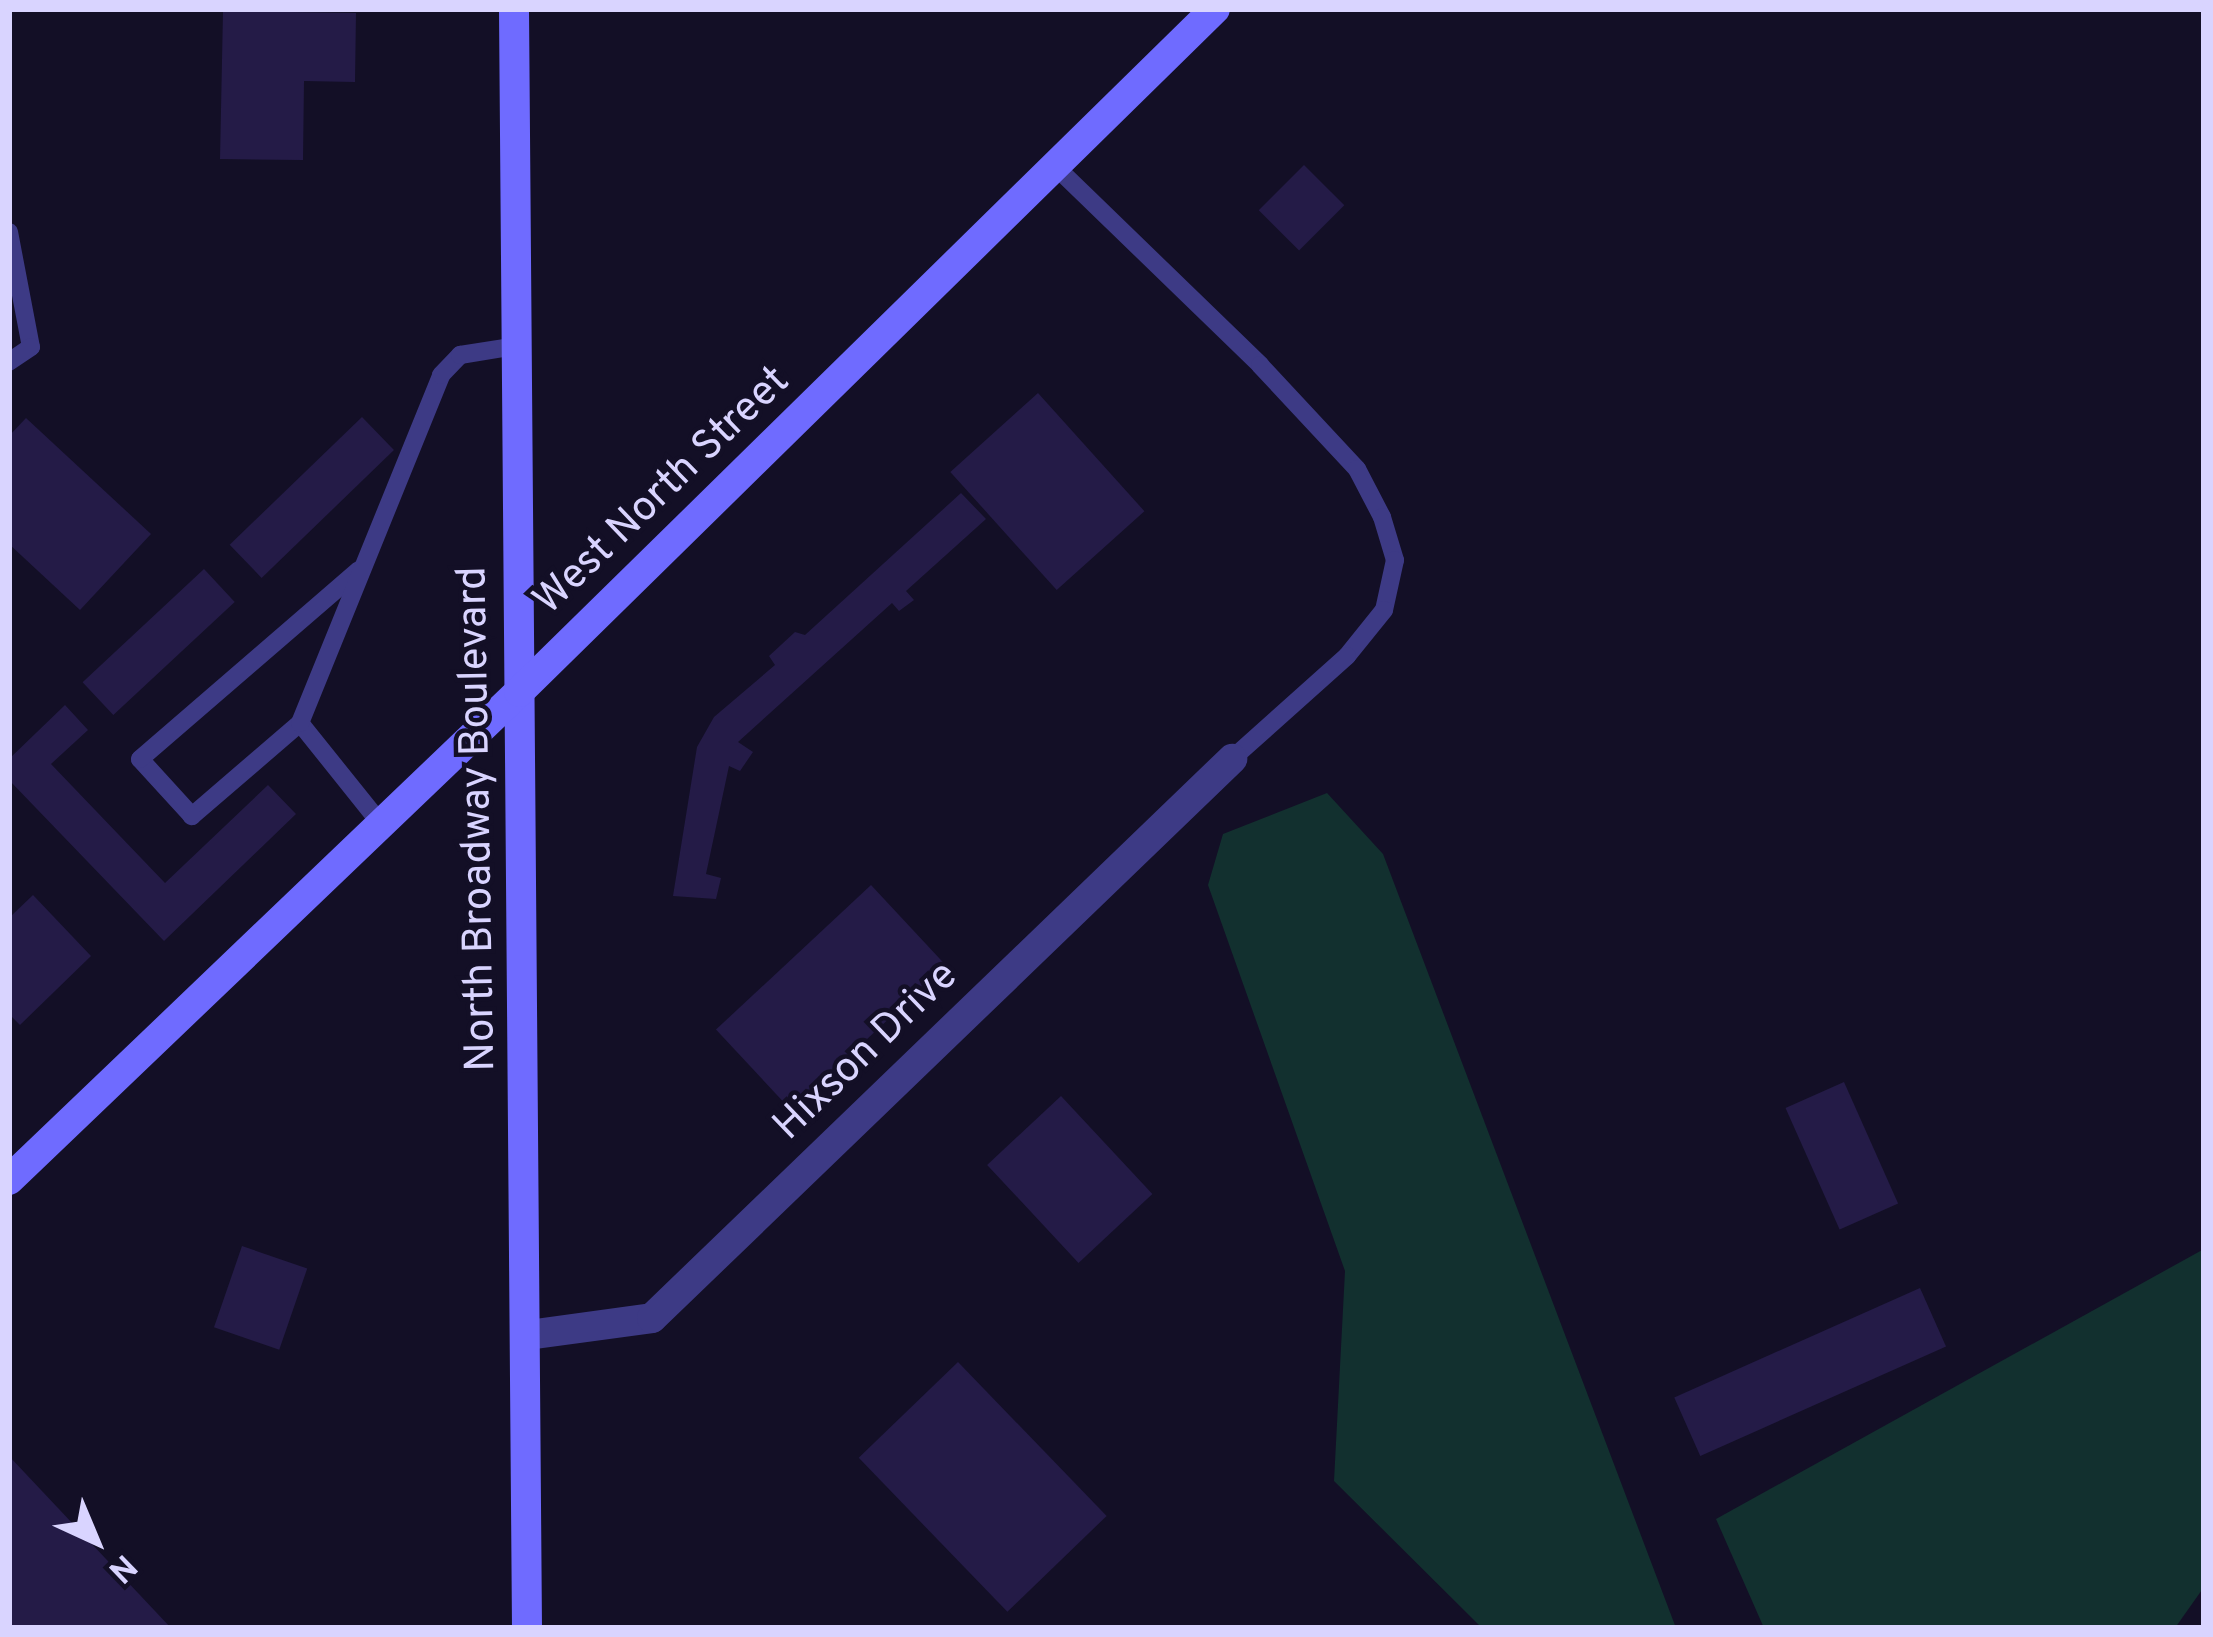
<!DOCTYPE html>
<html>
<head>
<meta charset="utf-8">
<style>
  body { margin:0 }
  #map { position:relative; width:2213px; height:1637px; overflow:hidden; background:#130f26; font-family:Overpass,sans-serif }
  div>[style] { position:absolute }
  .green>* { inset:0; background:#12302f }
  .building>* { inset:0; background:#241b47; transform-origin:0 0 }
  .lane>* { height:18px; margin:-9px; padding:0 9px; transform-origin:9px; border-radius:9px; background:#3d3a85 }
  .street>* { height:30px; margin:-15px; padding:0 15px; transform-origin:15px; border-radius:15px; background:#3d3a85 }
  .secondary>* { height:30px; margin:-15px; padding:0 15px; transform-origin:15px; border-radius:15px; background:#6f6bff }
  span { translate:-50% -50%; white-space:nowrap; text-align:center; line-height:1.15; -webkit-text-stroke:9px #130f26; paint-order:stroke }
  .street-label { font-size:42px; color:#d9d4ff }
  .frame { position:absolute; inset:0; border:12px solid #d9d4ff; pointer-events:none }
  .north { position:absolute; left:36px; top:1481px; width:120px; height:120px; -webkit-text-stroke:9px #130f26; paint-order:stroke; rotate:136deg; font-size:33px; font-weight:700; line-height:48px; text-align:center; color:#d9d4ff }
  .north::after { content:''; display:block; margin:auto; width:42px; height:54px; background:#d9d4ff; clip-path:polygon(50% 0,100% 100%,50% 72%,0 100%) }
</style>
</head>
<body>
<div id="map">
  <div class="green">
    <div style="clip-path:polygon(1327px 793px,1383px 854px,1676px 1628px,1482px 1628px,1334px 1481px,1345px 1271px,1208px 885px,1223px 834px)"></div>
    <div style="clip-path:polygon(2204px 1249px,2204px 1587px,2175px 1628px,1764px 1628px,1716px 1519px)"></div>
  </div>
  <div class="building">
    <div style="clip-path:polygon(223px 11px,356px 13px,355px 82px,304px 81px,303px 160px,220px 159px)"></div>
    <div style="left:1304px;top:165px;width:57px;height:64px;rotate:45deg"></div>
    <div style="left:1038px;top:393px;width:159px;height:118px;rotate:48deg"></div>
    <div style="left:362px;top:417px;width:46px;height:184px;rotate:46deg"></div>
    <div style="clip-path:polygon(26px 418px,151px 534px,80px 610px,9px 544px,9px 436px)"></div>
    <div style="clip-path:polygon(961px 493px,986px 519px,906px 591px,914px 600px,899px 611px,892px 603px,738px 742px,753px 752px,740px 771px,729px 766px,706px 874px,721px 878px,716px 899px,673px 896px,697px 747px,714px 717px,775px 665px,769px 656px,795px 632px,805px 635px)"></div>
    <div style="left:204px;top:569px;width:45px;height:166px;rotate:47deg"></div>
    <div style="clip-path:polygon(65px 705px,88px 730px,51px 764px,165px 883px,268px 785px,296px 814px,164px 941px,9px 780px,9px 759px)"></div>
    <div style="left:871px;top:885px;width:110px;height:212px;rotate:47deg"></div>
    <div style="clip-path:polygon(33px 895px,91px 956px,20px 1025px,9px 1014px,9px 918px)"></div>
    <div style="left:1844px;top:1082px;width:133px;height:64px;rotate:66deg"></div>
    <div style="left:1061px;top:1096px;width:134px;height:101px;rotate:47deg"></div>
    <div style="left:242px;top:1246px;width:69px;height:86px;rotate:19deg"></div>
    <div style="left:1920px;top:1288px;width:64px;height:269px;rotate:66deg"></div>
    <div style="left:958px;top:1362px;width:214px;height:138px;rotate:46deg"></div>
    <div style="clip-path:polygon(9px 1456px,171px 1628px,9px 1628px)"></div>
  </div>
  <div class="lane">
    <div style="left:1055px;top:166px;width:286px;rotate:44.1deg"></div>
    <div style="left:1260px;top:365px;width:142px;rotate:47deg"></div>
    <div style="left:1357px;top:469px;width:54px;rotate:62.5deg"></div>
    <div style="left:1382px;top:517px;width:45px;rotate:73.2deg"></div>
    <div style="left:1395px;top:560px;width:51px;rotate:102.4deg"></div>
    <div style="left:1384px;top:610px;width:59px;rotate:128.8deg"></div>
    <div style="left:1347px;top:656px;width:154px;rotate:138.2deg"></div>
    <div style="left:9px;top:232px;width:117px;rotate:79.2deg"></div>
    <div style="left:31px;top:347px;width:27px;rotate:146deg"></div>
    <div style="left:300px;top:723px;width:143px;rotate:139.3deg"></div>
    <div style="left:192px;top:816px;width:77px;rotate:-132.4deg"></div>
    <div style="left:140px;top:759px;width:289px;rotate:-40.8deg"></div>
    <div style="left:381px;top:824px;width:129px;rotate:-128.7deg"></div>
    <div style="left:300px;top:723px;width:375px;rotate:-67.9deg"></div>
    <div style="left:441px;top:375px;width:28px;rotate:-46deg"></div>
    <div style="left:460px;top:355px;width:57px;rotate:-9.1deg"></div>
  </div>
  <div class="street">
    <div style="left:528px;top:1335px;width:125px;rotate:-7.8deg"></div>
    <div style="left:652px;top:1318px;width:806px;rotate:-43.94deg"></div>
  </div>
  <div class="secondary">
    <div style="left:514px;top:9px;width:1619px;rotate:89.54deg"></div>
    <div style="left:9px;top:1180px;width:706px;rotate:-43.74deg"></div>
    <div style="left:519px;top:692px;width:975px;rotate:-44.46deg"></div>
  </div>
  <div class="street-label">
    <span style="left:663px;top:492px;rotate:-44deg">West North Street</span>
    <span style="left:479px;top:819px;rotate:-91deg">North Broadway Boulevard</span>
    <span style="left:867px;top:1052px;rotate:-44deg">Hixson Drive</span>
  </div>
  <div class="frame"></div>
  <div class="north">N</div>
</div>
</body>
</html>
